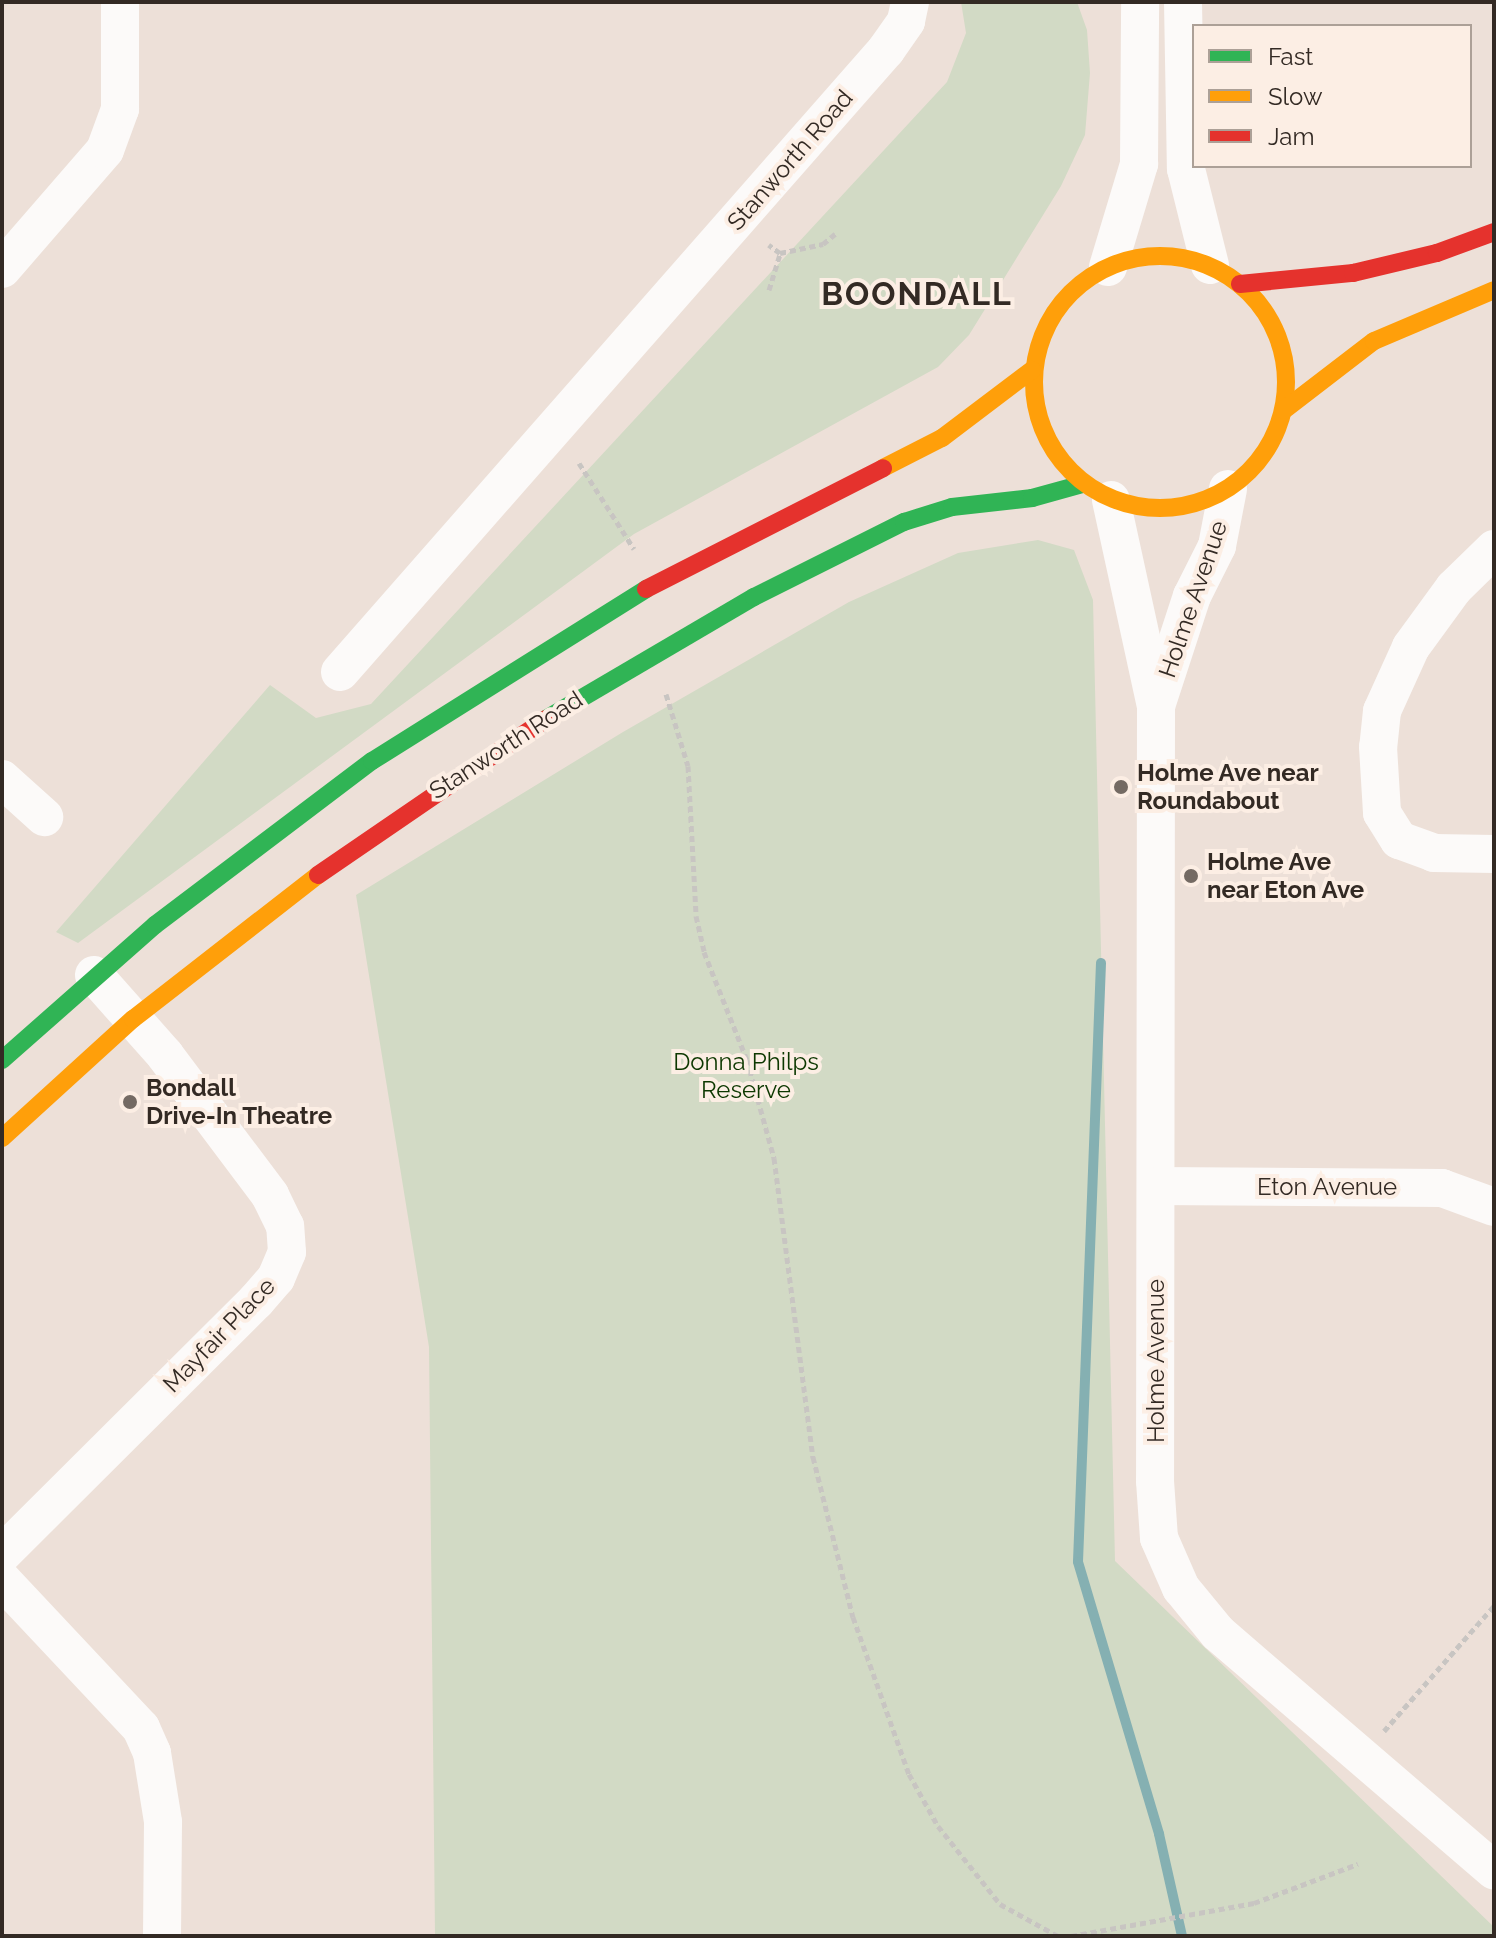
<!DOCTYPE html>
<html>
<head>
<meta charset="utf-8">
<style>
  body { margin:0 }
  #map { position:relative; width:1496px; height:1938px; overflow:hidden; background:#ede0d8; font-family:Raleway,sans-serif }
  div>[style] { position:absolute }
  .green>* { inset:0; background:#d2dac5 }
  .stream>* { height:10px; margin:-5px; padding:0 5px; transform-origin:5px; border-radius:5px; background:#85b0b2 }
  .path>* { height:5px; margin-top:-2.5px; transform-origin:0; background:repeating-linear-gradient(90deg,#c8c5c2 0 6px,transparent 0 10px) }
  .street>* { height:38px; margin:-19px; padding:0 19px; transform-origin:19px; border-radius:19px; background:#fcfaf9 }
  .fast>* { height:18px; margin:-9px; padding:0 9px; transform-origin:9px; border-radius:9px; background:#30b455 }
  .slow>* { height:18px; margin:-9px; padding:0 9px; transform-origin:9px; border-radius:9px; background:#ff9f0a }
  .slow>.ring { margin:-9px; padding:0; box-sizing:content-box; background:none; border:18px solid #ff9f0a; border-radius:50% }
  .jam>* { height:18px; margin:-9px; padding:0 9px; transform-origin:9px; border-radius:9px; background:#e5322d }
  .dots>* { width:22px; height:22px; translate:-50% -50%; box-sizing:border-box; border:4px solid #fceee4; border-radius:50% }
  span { translate:-50% -50%; white-space:nowrap; text-align:center; line-height:1.15; -webkit-text-stroke:8px #fceee4; paint-order:stroke }
  .street-label { font-size:24px; color:#332a24 }
  .poi-label { font-size:24px; color:#332a24; font-weight:700 }
  .left { translate:0 -50%; text-align:left }
  .park-label { font-size:24px; color:#0d3800 }
  .district-label { font-size:32px; color:#332a24; font-weight:700; letter-spacing:2px }
  .frame { position:absolute; inset:0; border:4px solid #332a24; pointer-events:none }
  .legend { position:absolute; left:1192px; top:24px; width:280px; height:144px; box-sizing:border-box; background:#fceee4; border:2px solid #aca097; margin:0; padding:10px 14px; list-style:none; font-size:24px; color:#332a24 }
  .legend li { display:flex; align-items:center; gap:16px; height:40px }
  .legend b { width:40px; border:2px solid #aca097 }
</style>
</head>
<body>
<div id="map">
  <div class="green">
    <div style="clip-path:polygon(961px 2px,1077px 2px,1087px 30px,1090px 73px,1085px 135px,1061px 186px,969px 335px,938px 367px,634px 534px,78px 943px,56px 932px,270px 685px,316px 718px,371px 704px,947px 82px,966px 33px)"></div>
    <div style="clip-path:polygon(1038px 540px,1074px 550px,1093px 600px,1115px 1561px,1494px 1927px,1494px 1936px,435px 1936px,429px 1347px,356px 895px,623px 732px,849px 602px,958px 553px)"></div>
  </div>
  <div class="stream">
    <div style="left:1101px;top:963px;width:599px;rotate:92.2deg"></div>
    <div style="left:1078px;top:1562px;width:284px;rotate:73.4deg"></div>
    <div style="left:1159px;top:1834px;width:105px;rotate:77.3deg"></div>
  </div>
  <div class="path">
    <div style="left:780px;top:253px;width:44px;rotate:-11.8deg"></div>
    <div style="left:823px;top:244px;width:16px;rotate:-40deg"></div>
    <div style="left:769px;top:290px;width:39px;rotate:-73deg"></div>
    <div style="left:780px;top:253px;width:14px;rotate:-144deg"></div>
    <div style="left:579px;top:463px;width:102px;rotate:57.4deg"></div>
    <div style="left:666px;top:694px;width:75px;rotate:73deg"></div>
    <div style="left:688px;top:766px;width:150px;rotate:86.9deg"></div>
    <div style="left:696px;top:916px;width:37px;rotate:77deg"></div>
    <div style="left:704px;top:952px;width:116px;rotate:68.3deg"></div>
    <div style="left:747px;top:1060px;width:102px;rotate:74.6deg"></div>
    <div style="left:774px;top:1158px;width:302px;rotate:82.6deg"></div>
    <div style="left:813px;top:1457px;width:165px;rotate:76deg"></div>
    <div style="left:853px;top:1617px;width:167px;rotate:70.4deg"></div>
    <div style="left:909px;top:1774px;width:60px;rotate:60.9deg"></div>
    <div style="left:938px;top:1826px;width:100px;rotate:51.5deg"></div>
    <div style="left:1000px;top:1904px;width:66px;rotate:28.9deg"></div>
    <div style="left:1384px;top:1731px;width:167px;rotate:-48.7deg"></div>
    <div style="left:1071px;top:1936px;width:186px;rotate:-10.2deg"></div>
    <div style="left:1254px;top:1903px;width:111px;rotate:-20.6deg"></div>
  </div>
  <div class="street">
    <div style="left:1183px;top:2px;width:167px;rotate:89deg"></div>
    <div style="left:1186px;top:169px;width:99px;rotate:76deg"></div>
    <div style="left:1108px;top:267px;width:108px;rotate:-73.2deg"></div>
    <div style="left:1139px;top:164px;width:162px;rotate:-89.6deg"></div>
    <div style="left:2px;top:269px;width:157px;rotate:-49.1deg"></div>
    <div style="left:105px;top:150px;width:44px;rotate:-69.9deg"></div>
    <div style="left:120px;top:109px;width:107px;rotate:-90deg"></div>
    <div style="left:1111px;top:500px;width:212px;rotate:77.7deg"></div>
    <div style="left:1156px;top:707px;width:774px;rotate:90.07deg"></div>
    <div style="left:1155px;top:1481px;width:57px;rotate:86deg"></div>
    <div style="left:1159px;top:1538px;width:55px;rotate:66.3deg"></div>
    <div style="left:1181px;top:1588px;width:58px;rotate:50.6deg"></div>
    <div style="left:1218px;top:1633px;width:364px;rotate:40.7deg"></div>
    <div style="left:1494px;top:549px;width:56px;rotate:135.7deg"></div>
    <div style="left:1454px;top:588px;width:73px;rotate:126.1deg"></div>
    <div style="left:1411px;top:647px;width:70px;rotate:114.4deg"></div>
    <div style="left:1382px;top:711px;width:36px;rotate:96deg"></div>
    <div style="left:1378px;top:747px;width:66px;rotate:86.5deg"></div>
    <div style="left:1382px;top:813px;width:32px;rotate:58deg"></div>
    <div style="left:1399px;top:840px;width:37px;rotate:20deg"></div>
    <div style="left:1434px;top:853px;width:60px;rotate:1deg"></div>
    <div style="left:340px;top:672px;width:828px;rotate:-48.72deg"></div>
    <div style="left:886px;top:50px;width:35px;rotate:-55deg"></div>
    <div style="left:906px;top:21px;width:19px;rotate:-78deg"></div>
    <div style="left:1156px;top:706px;width:116px;rotate:-71.9deg"></div>
    <div style="left:1192px;top:596px;width:56px;rotate:-63.4deg"></div>
    <div style="left:1217px;top:546px;width:58px;rotate:-79.1deg"></div>
    <div style="left:2px;top:779px;width:57px;rotate:42.1deg"></div>
    <div style="left:1156px;top:1186px;width:286px;rotate:0.4deg"></div>
    <div style="left:1442px;top:1188px;width:55px;rotate:20.1deg"></div>
    <div style="left:2px;top:1554px;width:359px;rotate:-44.9deg"></div>
    <div style="left:256px;top:1301px;width:30px;rotate:-49deg"></div>
    <div style="left:276px;top:1278px;width:28px;rotate:-67deg"></div>
    <div style="left:287px;top:1252px;width:26px;rotate:-94deg"></div>
    <div style="left:285px;top:1226px;width:34px;rotate:-116deg"></div>
    <div style="left:270px;top:1195px;width:175px;rotate:-126.9deg"></div>
    <div style="left:165px;top:1055px;width:107px;rotate:-131.6deg"></div>
    <div style="left:2px;top:1580px;width:203px;rotate:46.8deg"></div>
    <div style="left:141px;top:1728px;width:27px;rotate:66deg"></div>
    <div style="left:152px;top:1753px;width:70px;rotate:80.9deg"></div>
    <div style="left:163px;top:1822px;width:114px;rotate:90.5deg"></div>
  </div>
  <div class="fast">
    <div style="left:546px;top:719px;width:241px;rotate:-30.4deg"></div>
    <div style="left:754px;top:597px;width:168px;rotate:-26.6deg"></div>
    <div style="left:904px;top:522px;width:50px;rotate:-17.4deg"></div>
    <div style="left:952px;top:507px;width:81px;rotate:-6.4deg"></div>
    <div style="left:1032px;top:498px;width:53px;rotate:-15.4deg"></div>
    <div style="left:2px;top:1060px;width:204px;rotate:-41.4deg"></div>
    <div style="left:155px;top:925px;width:272px;rotate:-37.1deg"></div>
    <div style="left:372px;top:761px;width:324px;rotate:-32.1deg"></div>
  </div>
  <div class="slow">
    <div class="ring" style="left:1034px;top:256px;width:234px;height:234px"></div>
    <div style="left:1284px;top:410px;width:113px;rotate:-37.5deg"></div>
    <div style="left:1374px;top:341px;width:130px;rotate:-23deg"></div>
    <div style="left:883px;top:468px;width:66px;rotate:-27deg"></div>
    <div style="left:942px;top:438px;width:113px;rotate:-37.1deg"></div>
    <div style="left:2px;top:1138px;width:177px;rotate:-42.3deg"></div>
    <div style="left:133px;top:1019px;width:234px;rotate:-37.9deg"></div>
  </div>
  <div class="jam">
    <div style="left:1240px;top:284px;width:114px;rotate:-5.6deg"></div>
    <div style="left:1353px;top:273px;width:86px;rotate:-13.4deg"></div>
    <div style="left:1437px;top:253px;width:61px;rotate:-20.2deg"></div>
    <div style="left:646px;top:589px;width:266px;rotate:-27deg"></div>
    <div style="left:318px;top:875px;width:276px;rotate:-34.4deg"></div>
  </div>
  <div class="dots">
    <div style="left:1121px;top:787px;background:#746a63"></div>
    <div style="left:1191px;top:876px;background:#746a63"></div>
    <div style="left:130px;top:1102px;background:#746a63"></div>
  </div>
  <div class="street-label">
    <span style="left:790px;top:160px;rotate:-49deg">Stanworth Road</span>
    <span style="left:1193px;top:599px;rotate:-71deg">Holme Avenue</span>
    <span style="left:506px;top:745px;rotate:-33deg">Stanworth Road</span>
    <span style="left:1327px;top:1187px">Eton Avenue</span>
    <span style="left:219px;top:1335px;rotate:-46deg">Mayfair Place</span>
    <span style="left:1156px;top:1361px;rotate:-90deg">Holme Avenue</span>
  </div>
  <div class="poi-label">
    <span class="left" style="left:1137px;top:787px">Holme Ave near<br>Roundabout</span>
    <span class="left" style="left:1207px;top:876px">Holme Ave<br>near Eton Ave</span>
    <span class="left" style="left:146px;top:1102px">Bondall<br>Drive-In Theatre</span>
  </div>
  <div class="park-label">
    <span style="left:746px;top:1076px">Donna Philps<br>Reserve</span>
  </div>
  <div class="district-label">
    <span style="left:917px;top:294px">BOONDALL</span>
  </div>
  <div class="frame"></div>
  <ul class="legend">
  <li><b style="height:10px;background:#30b455"></b>Fast</li>
  <li><b style="height:10px;background:#ff9f0a"></b>Slow</li>
  <li><b style="height:10px;background:#e5322d"></b>Jam</li>
  </ul>
</div>
</body>
</html>
